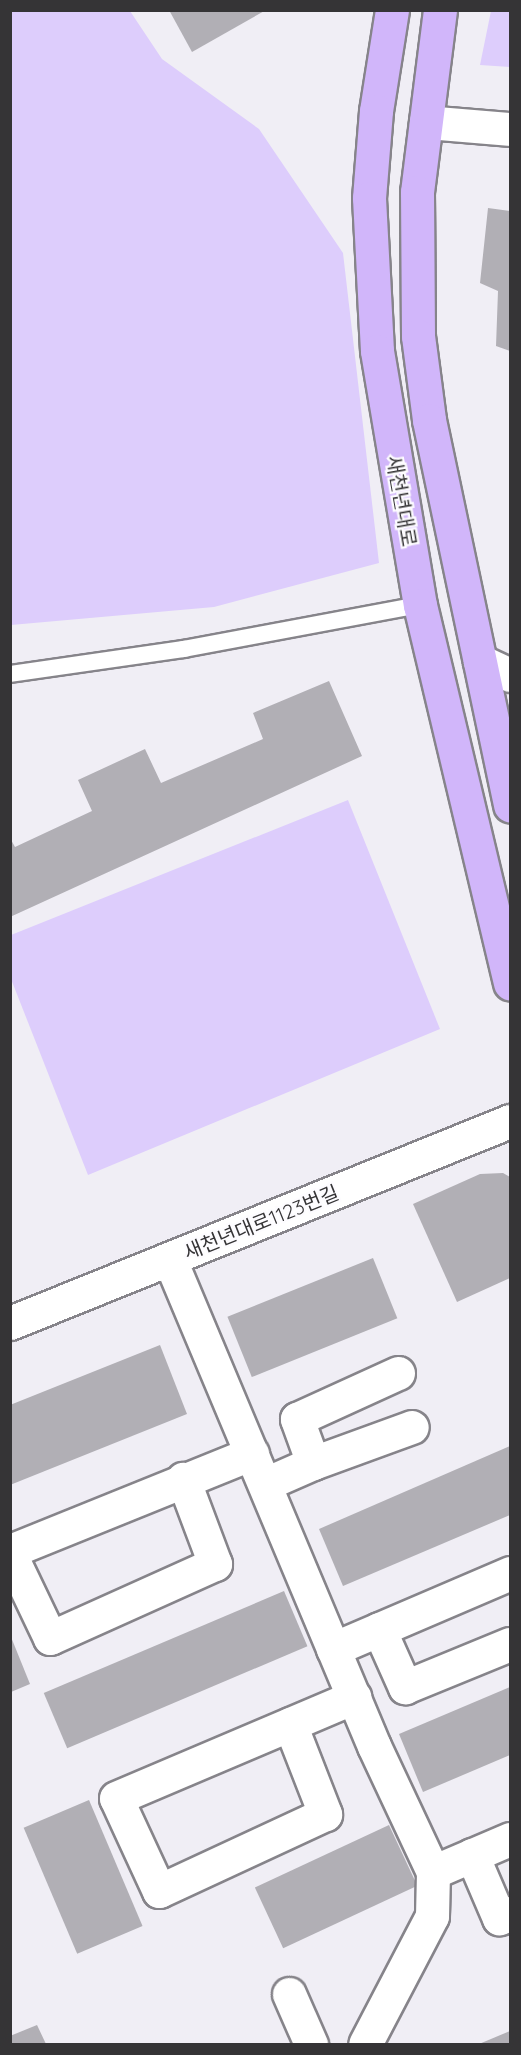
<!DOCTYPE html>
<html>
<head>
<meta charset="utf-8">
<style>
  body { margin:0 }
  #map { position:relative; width:521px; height:2055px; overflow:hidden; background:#f0eef5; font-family:Quicksand,"Noto Sans KR",sans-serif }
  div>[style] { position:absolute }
  .green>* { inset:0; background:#ddcdfc }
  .building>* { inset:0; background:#b1afb5; transform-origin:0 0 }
  .roads { filter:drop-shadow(2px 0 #86848a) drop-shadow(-2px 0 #86848a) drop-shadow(0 2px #86848a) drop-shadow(0 -2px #86848a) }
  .lane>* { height:16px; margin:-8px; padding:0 8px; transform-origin:8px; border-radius:8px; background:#fff }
  .street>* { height:33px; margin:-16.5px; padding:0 16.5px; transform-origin:16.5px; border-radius:16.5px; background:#fff }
  .primary>* { height:33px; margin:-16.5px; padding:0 16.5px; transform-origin:16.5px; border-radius:16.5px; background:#d1b6fa }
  span { translate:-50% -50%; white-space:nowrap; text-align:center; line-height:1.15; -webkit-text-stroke:4.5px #fdfcff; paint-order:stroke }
  .street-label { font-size:20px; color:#353436 }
  .frame { position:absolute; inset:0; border:12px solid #353436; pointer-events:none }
</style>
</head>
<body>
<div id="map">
  <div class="green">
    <div style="clip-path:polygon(11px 10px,130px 11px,162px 59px,259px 129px,343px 253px,379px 563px,214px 607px,11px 625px)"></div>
    <div style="clip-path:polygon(491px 11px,510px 11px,510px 67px,480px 65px)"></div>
    <div style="clip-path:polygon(348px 800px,440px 1029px,88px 1175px,11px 979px,11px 935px)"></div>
  </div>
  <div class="building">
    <div style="clip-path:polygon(169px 10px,266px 10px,192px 52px)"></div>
    <div style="clip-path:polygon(488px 208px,510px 211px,510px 351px,496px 346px,498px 291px,480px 283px)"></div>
    <div style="clip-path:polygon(329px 681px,362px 756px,10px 917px,10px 838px,15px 847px,92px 811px,78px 780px,145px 749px,161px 783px,263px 739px,253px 713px)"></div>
    <div style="clip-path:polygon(503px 1173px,510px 1177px,510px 1278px,457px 1302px,413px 1204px,480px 1174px)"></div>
    <div style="left:373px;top:1258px;width:65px;height:157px;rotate:68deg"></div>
    <div style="clip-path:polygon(160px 1345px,187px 1414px,10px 1485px,10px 1405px)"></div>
    <div style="clip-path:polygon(510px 1446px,510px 1515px,343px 1586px,319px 1529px)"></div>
    <div style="left:284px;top:1591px;width:60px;height:261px;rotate:67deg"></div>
    <div style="clip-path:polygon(11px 1637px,30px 1684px,11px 1692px)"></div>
    <div style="clip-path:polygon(510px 1687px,510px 1755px,423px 1792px,399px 1734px)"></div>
    <div style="left:89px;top:1800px;width:137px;height:71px;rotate:67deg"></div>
    <div style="left:389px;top:1825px;width:67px;height:148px;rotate:65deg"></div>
    <div style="clip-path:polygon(37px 2025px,46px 2044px,10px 2044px,10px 2036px)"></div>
    <div style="clip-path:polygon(510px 2031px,510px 2044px,479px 2044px)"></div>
  </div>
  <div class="roads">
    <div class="lane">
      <div style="left:10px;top:674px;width:176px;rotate:-8.2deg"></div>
      <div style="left:184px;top:649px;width:240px;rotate:-10.6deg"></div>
    </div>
    <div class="street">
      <div style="left:426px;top:122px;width:84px;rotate:4.8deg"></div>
      <div style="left:480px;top:661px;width:33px;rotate:25deg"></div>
      <div style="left:170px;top:1260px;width:527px;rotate:67.23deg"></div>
      <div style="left:374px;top:1746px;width:139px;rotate:64.9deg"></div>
      <div style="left:433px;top:1872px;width:44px;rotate:91.3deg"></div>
      <div style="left:432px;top:1916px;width:144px;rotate:117.6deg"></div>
      <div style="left:10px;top:1323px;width:539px;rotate:-22deg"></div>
      <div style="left:313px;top:1463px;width:47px;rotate:-110deg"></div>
      <div style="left:297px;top:1419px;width:111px;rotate:-24.5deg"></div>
      <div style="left:265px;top:1484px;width:52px;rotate:-23.6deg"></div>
      <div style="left:313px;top:1463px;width:105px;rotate:-20deg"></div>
      <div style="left:10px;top:1551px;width:261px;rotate:-22deg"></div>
      <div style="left:10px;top:1554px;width:93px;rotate:64.5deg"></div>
      <div style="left:50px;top:1638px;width:181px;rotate:-24.2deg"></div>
      <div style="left:215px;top:1564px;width:91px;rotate:-110.6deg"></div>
      <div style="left:379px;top:1629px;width:64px;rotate:65.9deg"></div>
      <div style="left:405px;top:1687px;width:113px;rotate:-22.3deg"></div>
      <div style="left:333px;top:1649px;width:193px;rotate:-23.2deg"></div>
      <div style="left:290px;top:1724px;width:97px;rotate:68.7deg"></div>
      <div style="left:325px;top:1814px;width:183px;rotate:155.1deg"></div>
      <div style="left:159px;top:1891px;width:102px;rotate:-114.8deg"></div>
      <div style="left:116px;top:1798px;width:259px;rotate:-23deg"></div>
      <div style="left:472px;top:1855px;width:69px;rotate:66.8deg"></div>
      <div style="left:499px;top:1918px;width:12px;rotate:-24deg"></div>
      <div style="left:433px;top:1872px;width:84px;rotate:-23.2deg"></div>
      <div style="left:289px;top:1994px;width:55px;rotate:66.3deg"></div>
    </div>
    <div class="primary">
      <div style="left:392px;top:10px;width:102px;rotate:99deg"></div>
      <div style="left:376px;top:111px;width:87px;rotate:94.6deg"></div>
      <div style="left:369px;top:198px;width:153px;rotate:87deg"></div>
      <div style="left:377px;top:351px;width:258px;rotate:80.4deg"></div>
      <div style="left:420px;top:605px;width:389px;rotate:76.6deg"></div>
      <div style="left:440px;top:10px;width:183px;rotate:97.2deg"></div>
      <div style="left:417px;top:192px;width:144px;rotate:89.6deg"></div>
      <div style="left:418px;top:336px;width:85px;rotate:82.5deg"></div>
      <div style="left:429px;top:420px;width:394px;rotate:78.1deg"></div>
    </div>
  </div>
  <div class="street-label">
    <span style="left:402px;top:501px;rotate:80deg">새천년대로</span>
    <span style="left:261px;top:1222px;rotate:-22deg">새천년대로1123번길</span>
  </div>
  <div class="frame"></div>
</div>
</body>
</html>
